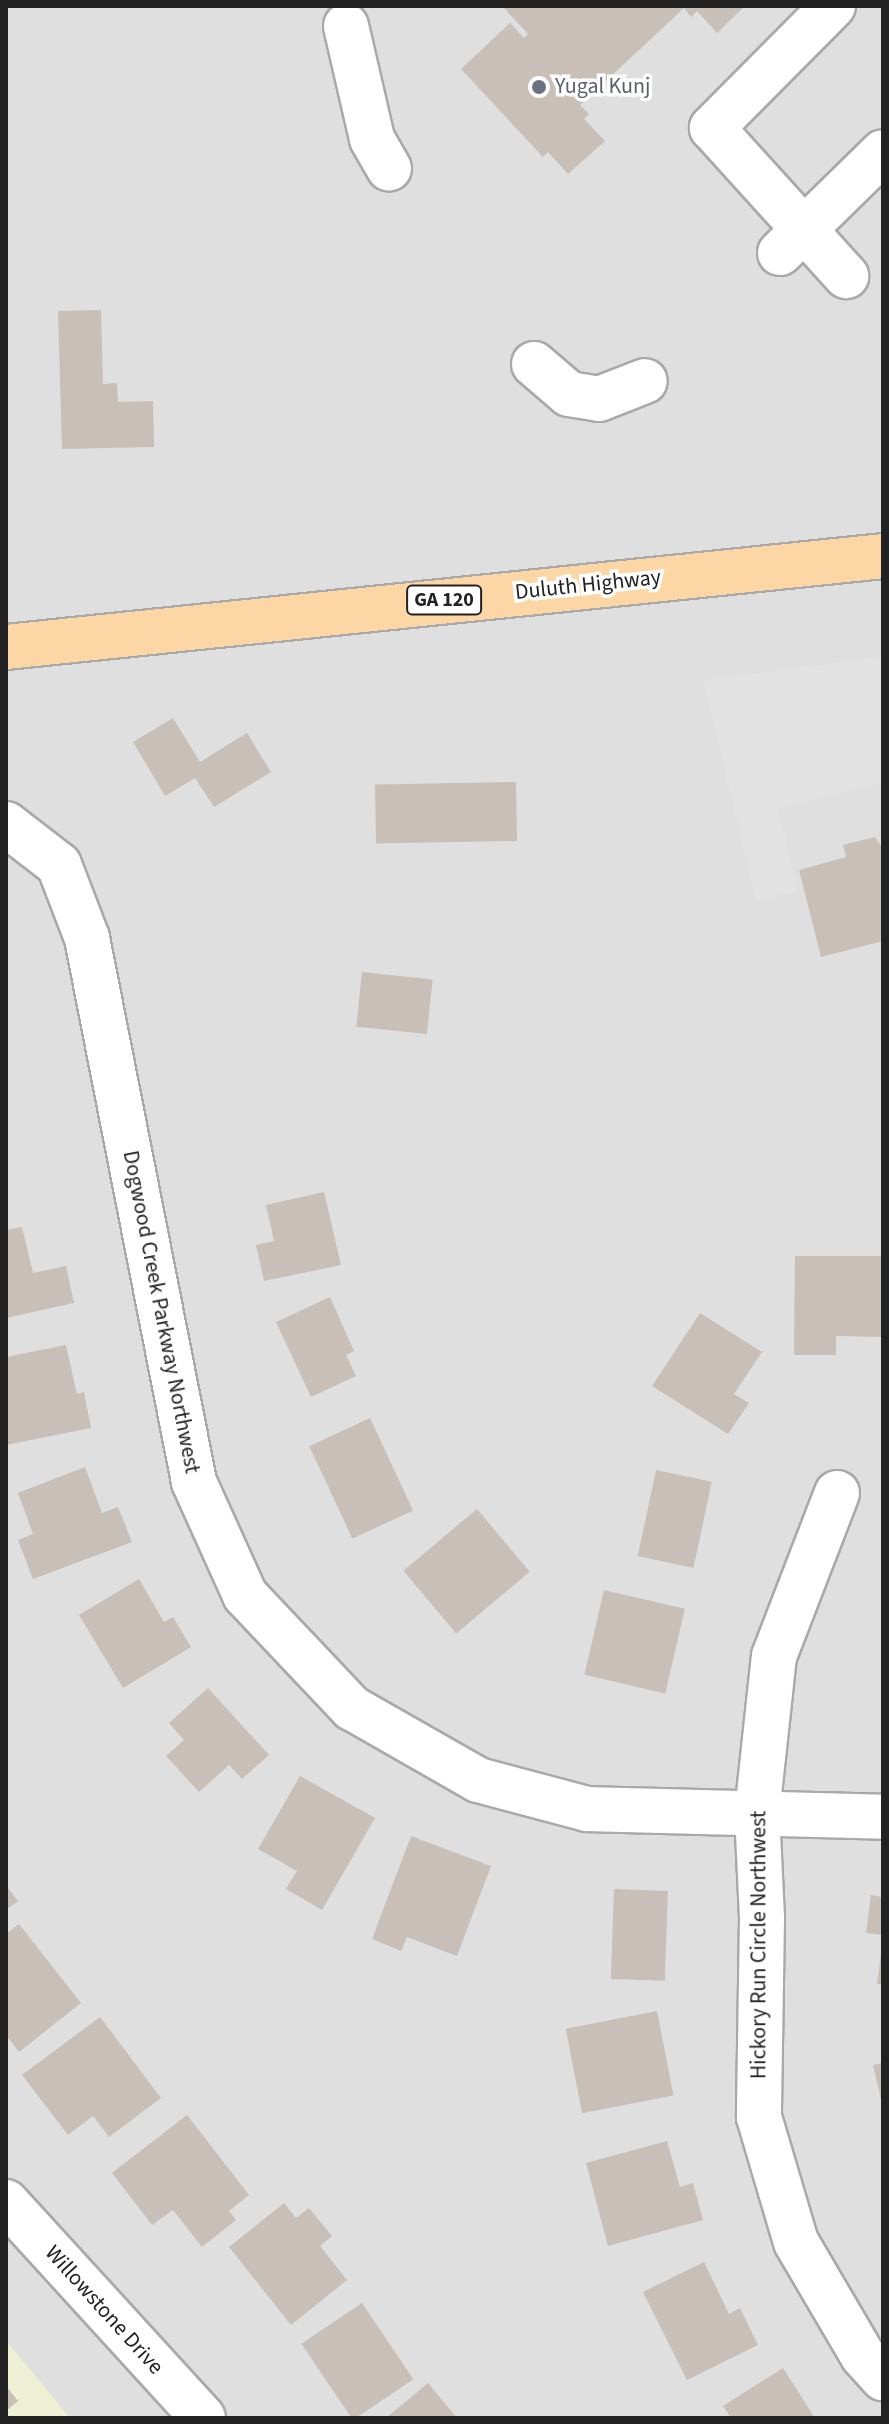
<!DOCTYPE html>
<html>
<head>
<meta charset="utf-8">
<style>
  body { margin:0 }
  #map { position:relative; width:889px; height:2424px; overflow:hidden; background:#f2efe9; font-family:"Source Sans 3",sans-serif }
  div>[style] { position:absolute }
  .residential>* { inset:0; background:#e0dfdf }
  .farmland>* { inset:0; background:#eef0d5 }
  .parking>* { inset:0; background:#e2e2e2 }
  .building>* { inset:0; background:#c7bfb8; transform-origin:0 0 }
  .roads { filter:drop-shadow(2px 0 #a9a9a9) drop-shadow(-2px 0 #a9a9a9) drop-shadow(0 2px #a9a9a9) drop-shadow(0 -2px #a9a9a9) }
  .minor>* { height:44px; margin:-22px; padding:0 22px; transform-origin:22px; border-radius:22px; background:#fff }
  .major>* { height:44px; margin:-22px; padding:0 22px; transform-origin:22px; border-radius:22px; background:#fcd6a4 }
  .dots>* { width:22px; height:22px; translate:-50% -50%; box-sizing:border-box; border:4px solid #fff; border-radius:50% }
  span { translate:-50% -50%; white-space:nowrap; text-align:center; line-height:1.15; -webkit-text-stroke:7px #fff; paint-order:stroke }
  .shield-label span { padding:2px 6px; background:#fff; border:2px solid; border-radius:6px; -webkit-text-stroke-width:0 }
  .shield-label { font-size:20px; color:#222; font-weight:700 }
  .worship-label { font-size:22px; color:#5b616d }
  .left { translate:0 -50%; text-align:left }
  .street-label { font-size:22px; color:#222 }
  .frame { position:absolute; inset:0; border:8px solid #222; pointer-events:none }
</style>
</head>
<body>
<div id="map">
  <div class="residential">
    <div style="clip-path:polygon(6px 6px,883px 6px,883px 2418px,70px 2418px,6px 2341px)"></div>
  </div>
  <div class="farmland">
    <div style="clip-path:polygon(6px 2341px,70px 2418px,6px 2418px)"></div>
  </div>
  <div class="parking">
    <div style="clip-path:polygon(883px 657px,883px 782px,778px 808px,798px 891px,756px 901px,703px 680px)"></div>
  </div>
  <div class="building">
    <div style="clip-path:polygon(502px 6px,745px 6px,717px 33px,697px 11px,691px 17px,684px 8px,580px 105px,589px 114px,584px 119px,605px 141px,568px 174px,548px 152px,543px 157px,461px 69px,510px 23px,524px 38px,528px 34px)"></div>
    <div style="clip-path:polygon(101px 310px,103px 384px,117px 383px,118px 402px,153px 401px,154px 447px,62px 449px,58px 311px)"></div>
    <div style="clip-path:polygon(173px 718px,200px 762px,247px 733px,271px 772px,214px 807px,195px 778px,165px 796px,133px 742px)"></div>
    <div style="left:516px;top:782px;width:59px;height:141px;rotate:89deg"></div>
    <div style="clip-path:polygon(875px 837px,883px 849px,883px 941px,821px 957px,799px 870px,846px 857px,843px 845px)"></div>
    <div style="left:362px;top:972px;width:71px;height:55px;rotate:6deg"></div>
    <div style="clip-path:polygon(324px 1192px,341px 1265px,264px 1281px,256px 1245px,274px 1241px,266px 1205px)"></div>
    <div style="clip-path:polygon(22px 1227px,33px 1273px,66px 1266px,74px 1303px,6px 1318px,6px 1230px)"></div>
    <div style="clip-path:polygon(795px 1256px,883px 1256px,882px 1337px,836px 1336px,836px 1355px,794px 1355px)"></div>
    <div style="clip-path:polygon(330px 1297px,354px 1351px,346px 1355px,356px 1376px,311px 1397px,276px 1322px)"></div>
    <div style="clip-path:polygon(700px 1313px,762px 1352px,734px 1394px,749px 1403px,728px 1434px,652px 1386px)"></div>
    <div style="clip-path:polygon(66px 1345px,77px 1394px,84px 1392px,91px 1428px,6px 1445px,6px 1357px)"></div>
    <div style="left:370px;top:1418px;width:102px;height:67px;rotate:65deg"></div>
    <div style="clip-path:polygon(85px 1467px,102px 1513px,118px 1507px,132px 1542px,33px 1579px,18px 1540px,33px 1534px,18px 1493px)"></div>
    <div style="left:656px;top:1470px;width:57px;height:88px;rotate:12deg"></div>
    <div style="left:477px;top:1509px;width:82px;height:96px;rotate:50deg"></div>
    <div style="clip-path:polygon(139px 1579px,164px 1622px,173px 1617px,191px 1647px,123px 1688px,79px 1615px)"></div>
    <div style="left:604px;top:1590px;width:83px;height:87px;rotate:13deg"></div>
    <div style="clip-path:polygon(208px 1688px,269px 1755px,242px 1779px,229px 1765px,199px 1792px,166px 1756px,184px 1740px,169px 1723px)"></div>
    <div style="clip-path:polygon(300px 1776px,375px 1818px,322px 1910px,286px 1889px,297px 1871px,258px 1849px)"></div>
    <div style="clip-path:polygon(411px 1836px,491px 1866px,457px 1956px,407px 1937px,401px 1951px,372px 1939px)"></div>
    <div style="clip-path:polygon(6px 1885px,18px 1901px,6px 1910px)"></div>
    <div style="left:614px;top:1889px;width:54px;height:90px;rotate:2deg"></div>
    <div style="clip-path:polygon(871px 1895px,883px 1897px,883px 1935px,866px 1933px)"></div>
    <div style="clip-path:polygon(19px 1924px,81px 2003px,19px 2052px,6px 2035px,6px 1934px)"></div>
    <div style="clip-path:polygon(881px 1953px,883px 1953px,883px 1984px,877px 1984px)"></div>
    <div style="left:657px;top:2011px;width:86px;height:93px;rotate:79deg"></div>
    <div style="clip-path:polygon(100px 2017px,161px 2098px,109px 2137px,93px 2116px,68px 2135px,22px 2075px)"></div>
    <div style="clip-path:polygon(883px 2063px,883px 2103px,882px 2103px,873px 2065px)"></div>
    <div style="clip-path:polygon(187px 2115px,249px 2195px,229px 2211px,236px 2220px,202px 2247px,173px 2210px,152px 2225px,112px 2173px)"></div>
    <div style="clip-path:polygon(667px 2141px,680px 2187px,693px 2183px,703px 2220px,608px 2246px,586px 2163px)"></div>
    <div style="clip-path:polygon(284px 2203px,296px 2218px,309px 2208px,332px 2236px,320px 2246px,347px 2280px,291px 2325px,229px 2247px)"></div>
    <div style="clip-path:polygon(704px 2262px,729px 2314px,740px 2308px,758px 2345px,687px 2380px,643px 2292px)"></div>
    <div style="left:362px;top:2303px;width:92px;height:73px;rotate:56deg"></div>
    <div style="clip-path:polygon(783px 2368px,815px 2418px,731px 2418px,723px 2406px)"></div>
    <div style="clip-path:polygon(428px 2383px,457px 2418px,386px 2418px)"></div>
    <div style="clip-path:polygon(6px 2386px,18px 2401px,6px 2411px)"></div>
  </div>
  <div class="roads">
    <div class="minor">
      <div style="left:833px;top:6px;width:172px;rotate:134.8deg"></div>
      <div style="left:712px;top:128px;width:200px;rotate:47.8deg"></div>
      <div style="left:346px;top:26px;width:116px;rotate:77deg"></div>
      <div style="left:372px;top:139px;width:34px;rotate:60deg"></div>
      <div style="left:780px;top:253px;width:144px;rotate:-44.4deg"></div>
      <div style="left:534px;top:364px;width:46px;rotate:40.6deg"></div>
      <div style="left:569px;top:394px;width:30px;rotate:9deg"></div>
      <div style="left:599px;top:399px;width:49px;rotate:-21.4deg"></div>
      <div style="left:6px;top:824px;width:67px;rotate:37.7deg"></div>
      <div style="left:59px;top:865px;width:78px;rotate:69deg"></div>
      <div style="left:87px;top:938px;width:554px;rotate:78.87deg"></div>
      <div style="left:194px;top:1482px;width:124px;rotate:65.7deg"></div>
      <div style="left:245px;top:1595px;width:156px;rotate:46.6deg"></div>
      <div style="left:352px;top:1708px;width:145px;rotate:29.7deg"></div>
      <div style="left:478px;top:1780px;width:113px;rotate:14.9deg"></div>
      <div style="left:587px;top:1809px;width:296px;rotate:1.5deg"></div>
      <div style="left:837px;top:1493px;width:175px;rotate:111.1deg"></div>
      <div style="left:774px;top:1656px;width:157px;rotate:96.2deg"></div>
      <div style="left:757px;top:1812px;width:106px;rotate:87.3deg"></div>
      <div style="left:762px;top:1918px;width:199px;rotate:90.9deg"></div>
      <div style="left:759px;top:2117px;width:130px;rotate:73.5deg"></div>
      <div style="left:796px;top:2242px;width:132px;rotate:59.6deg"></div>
      <div style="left:863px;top:2356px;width:30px;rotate:48deg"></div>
      <div style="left:6px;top:2202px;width:292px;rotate:47.6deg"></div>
    </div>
    <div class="major">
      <div style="left:6px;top:647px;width:882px;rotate:-5.92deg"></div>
    </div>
  </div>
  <div class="dots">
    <div style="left:539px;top:87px;background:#6b7280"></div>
  </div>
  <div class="shield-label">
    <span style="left:444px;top:600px">GA 120</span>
  </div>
  <div class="worship-label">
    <span class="left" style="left:555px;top:87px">Yugal Kunj</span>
  </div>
  <div class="street-label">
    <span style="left:588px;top:585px;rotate:-6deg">Duluth Highway</span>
    <span style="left:161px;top:1312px;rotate:79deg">Dogwood Creek Parkway Northwest</span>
    <span style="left:759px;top:1945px;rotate:-90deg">Hickory Run Circle Northwest</span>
    <span style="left:104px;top:2310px;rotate:48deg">Willowstone Drive</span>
  </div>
  <div class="frame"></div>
</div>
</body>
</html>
